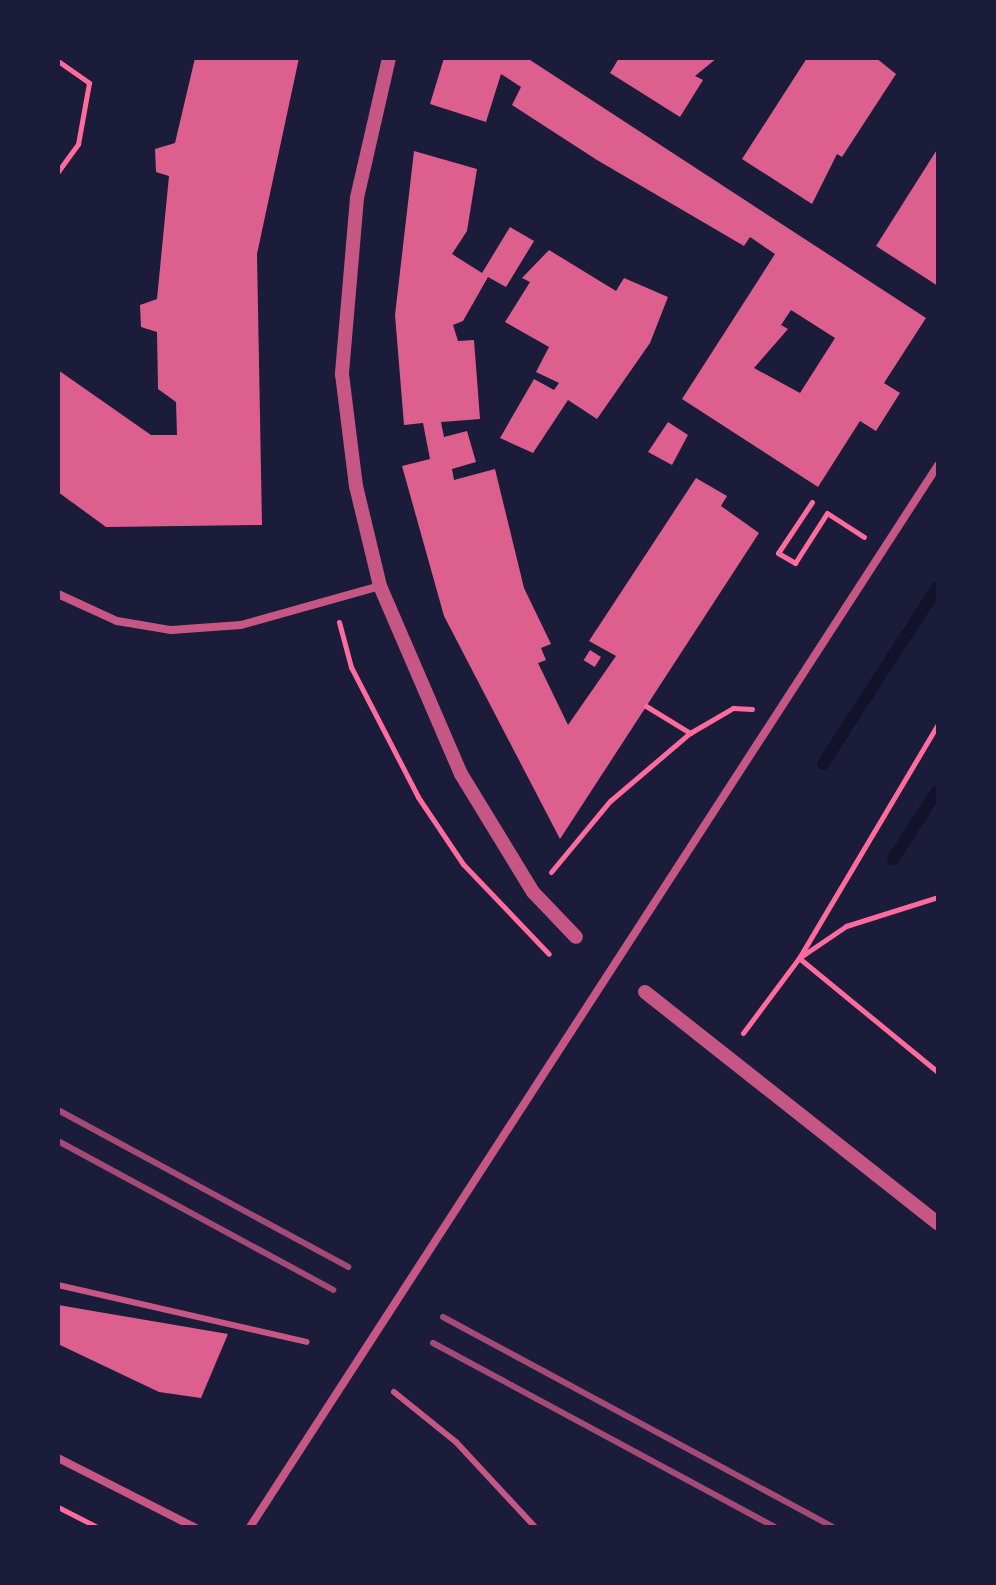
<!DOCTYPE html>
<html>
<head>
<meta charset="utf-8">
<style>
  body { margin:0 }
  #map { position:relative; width:996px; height:1585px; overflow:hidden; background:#1b1b3a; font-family:"Crimson Pro",serif }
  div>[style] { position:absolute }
  .stream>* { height:12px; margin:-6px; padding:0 6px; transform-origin:6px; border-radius:6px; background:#12122b }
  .building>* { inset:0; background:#dd5f8e; transform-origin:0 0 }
  .path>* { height:5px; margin:-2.5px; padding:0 2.5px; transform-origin:2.5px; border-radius:2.5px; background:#ff6b9d }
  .service>* { height:6px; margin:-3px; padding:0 3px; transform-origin:3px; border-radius:3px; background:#c65784 }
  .minor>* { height:8px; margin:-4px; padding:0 4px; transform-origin:4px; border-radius:4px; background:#c65784 }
  .tertiary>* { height:14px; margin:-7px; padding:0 7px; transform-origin:7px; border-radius:7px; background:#c65784 }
  .rail>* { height:6px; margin:-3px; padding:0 3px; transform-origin:3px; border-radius:3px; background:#a44b75 }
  span { translate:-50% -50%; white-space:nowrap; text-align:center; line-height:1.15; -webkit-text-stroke:7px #1b1b3a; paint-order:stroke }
  .frame { position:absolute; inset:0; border:60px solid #1b1b3a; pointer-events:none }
</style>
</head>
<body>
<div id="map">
  <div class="stream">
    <div style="left:823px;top:764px;width:212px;rotate:-57.1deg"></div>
    <div style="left:893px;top:859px;width:82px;rotate:-56.9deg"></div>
  </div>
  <div class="building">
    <div style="clip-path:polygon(195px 58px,299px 58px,257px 254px,262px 525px,106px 527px,58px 492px,58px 370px,151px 435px,177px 435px,176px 402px,158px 389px,157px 332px,141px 327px,140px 305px,157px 299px,169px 176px,156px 172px,155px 149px,175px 143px)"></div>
    <div style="clip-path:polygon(evenodd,444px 58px,527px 58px,926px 318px,884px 383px,900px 393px,876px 431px,860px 421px,818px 487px,682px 399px,775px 254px,750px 237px,744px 246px,597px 160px,512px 105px,521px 87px,501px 74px,486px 122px,430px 104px,444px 58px,791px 310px,835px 338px,800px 393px,754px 368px,788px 329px,781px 325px,791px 310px)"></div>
    <div style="clip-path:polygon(619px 58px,717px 58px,695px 76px,703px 80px,680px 117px,610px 73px)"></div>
    <div style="clip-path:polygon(807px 58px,876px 58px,896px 74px,842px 157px,837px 154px,812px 204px,742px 159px)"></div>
    <div style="clip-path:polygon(938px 148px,938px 286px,876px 246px)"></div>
    <div style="clip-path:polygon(414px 151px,477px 169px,467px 231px,452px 254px,482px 273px,510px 227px,534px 241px,506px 287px,488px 277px,463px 321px,453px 325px,458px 341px,474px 340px,480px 419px,441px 422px,444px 437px,467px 431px,476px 462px,452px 469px,454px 480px,495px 469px,524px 588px,551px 644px,541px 648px,546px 660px,538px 663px,568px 725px,616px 656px,589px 641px,696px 478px,727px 496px,721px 506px,759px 533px,560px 839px,444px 616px,402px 466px,430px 459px,423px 423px,404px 425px,395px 315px)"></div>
    <div style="clip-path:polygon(549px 250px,616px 291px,624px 278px,668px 297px,650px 343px,597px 419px,568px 400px,533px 453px,500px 438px,534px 379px,554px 390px,559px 383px,536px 372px,549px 347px,505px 322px,530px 282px,522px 278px)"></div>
    <div style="clip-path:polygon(668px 422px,688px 435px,672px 465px,648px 452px)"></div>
    <div style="left:590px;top:650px;width:13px;height:12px;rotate:32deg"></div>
    <div style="clip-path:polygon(58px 1305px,228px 1334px,201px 1398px,159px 1392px,58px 1344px)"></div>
  </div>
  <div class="path">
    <div style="left:58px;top:61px;width:38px;rotate:35deg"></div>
    <div style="left:89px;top:83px;width:62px;rotate:100.2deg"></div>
    <div style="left:78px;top:144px;width:34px;rotate:126deg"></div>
    <div style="left:812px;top:502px;width:61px;rotate:123.7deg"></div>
    <div style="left:778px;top:553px;width:20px;rotate:30deg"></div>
    <div style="left:795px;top:563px;width:59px;rotate:-57.4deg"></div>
    <div style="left:827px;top:513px;width:44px;rotate:33deg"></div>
    <div style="left:339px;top:622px;width:47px;rotate:75.1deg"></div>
    <div style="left:351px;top:667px;width:146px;rotate:62.7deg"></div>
    <div style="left:418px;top:797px;width:81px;rotate:56.1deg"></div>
    <div style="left:463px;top:864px;width:124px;rotate:46.3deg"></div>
    <div style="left:646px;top:706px;width:52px;rotate:31.5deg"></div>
    <div style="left:938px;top:724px;width:272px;rotate:120.7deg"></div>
    <div style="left:799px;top:958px;width:180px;rotate:39.4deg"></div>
    <div style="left:551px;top:872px;width:92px;rotate:-50.3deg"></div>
    <div style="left:610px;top:801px;width:105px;rotate:-40.4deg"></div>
    <div style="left:690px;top:733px;width:50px;rotate:-30.2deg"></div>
    <div style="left:733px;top:708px;width:19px;rotate:3deg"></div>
    <div style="left:743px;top:1033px;width:94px;rotate:-53.3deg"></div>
    <div style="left:799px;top:958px;width:57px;rotate:-34.2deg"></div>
    <div style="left:846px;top:926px;width:96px;rotate:-17.5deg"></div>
    <div style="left:58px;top:1507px;width:44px;rotate:27.1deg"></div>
  </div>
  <div class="service">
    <div style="left:58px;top:1285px;width:255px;rotate:12.9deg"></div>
    <div style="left:394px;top:1392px;width:80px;rotate:38.9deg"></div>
    <div style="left:456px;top:1442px;width:116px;rotate:47.1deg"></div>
  </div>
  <div class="minor">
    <div style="left:58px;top:594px;width:65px;rotate:24.6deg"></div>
    <div style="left:117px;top:621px;width:55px;rotate:9.5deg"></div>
    <div style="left:171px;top:630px;width:70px;rotate:-4.1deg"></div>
    <div style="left:241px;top:625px;width:144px;rotate:-15.7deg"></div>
    <div style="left:58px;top:1458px;width:153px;rotate:26.9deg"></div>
    <div style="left:250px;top:1527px;width:1265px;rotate:-57.06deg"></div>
  </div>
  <div class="tertiary">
    <div style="left:389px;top:58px;width:144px;rotate:102.9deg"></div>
    <div style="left:357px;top:198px;width:177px;rotate:94.9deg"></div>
    <div style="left:342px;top:374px;width:113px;rotate:82.9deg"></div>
    <div style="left:356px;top:486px;width:103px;rotate:76.5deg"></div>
    <div style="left:380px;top:586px;width:205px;rotate:66.7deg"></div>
    <div style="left:461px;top:774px;width:138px;rotate:58.6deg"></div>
    <div style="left:533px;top:892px;width:62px;rotate:46.3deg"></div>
    <div style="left:645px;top:992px;width:373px;rotate:38.3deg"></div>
  </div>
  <div class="rail">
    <div style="left:58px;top:1110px;width:330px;rotate:28.4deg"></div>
    <div style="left:58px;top:1141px;width:313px;rotate:28.4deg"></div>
    <div style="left:443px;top:1317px;width:443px;rotate:28.3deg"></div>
    <div style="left:433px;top:1343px;width:388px;rotate:28.3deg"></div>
  </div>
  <div class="frame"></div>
</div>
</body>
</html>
